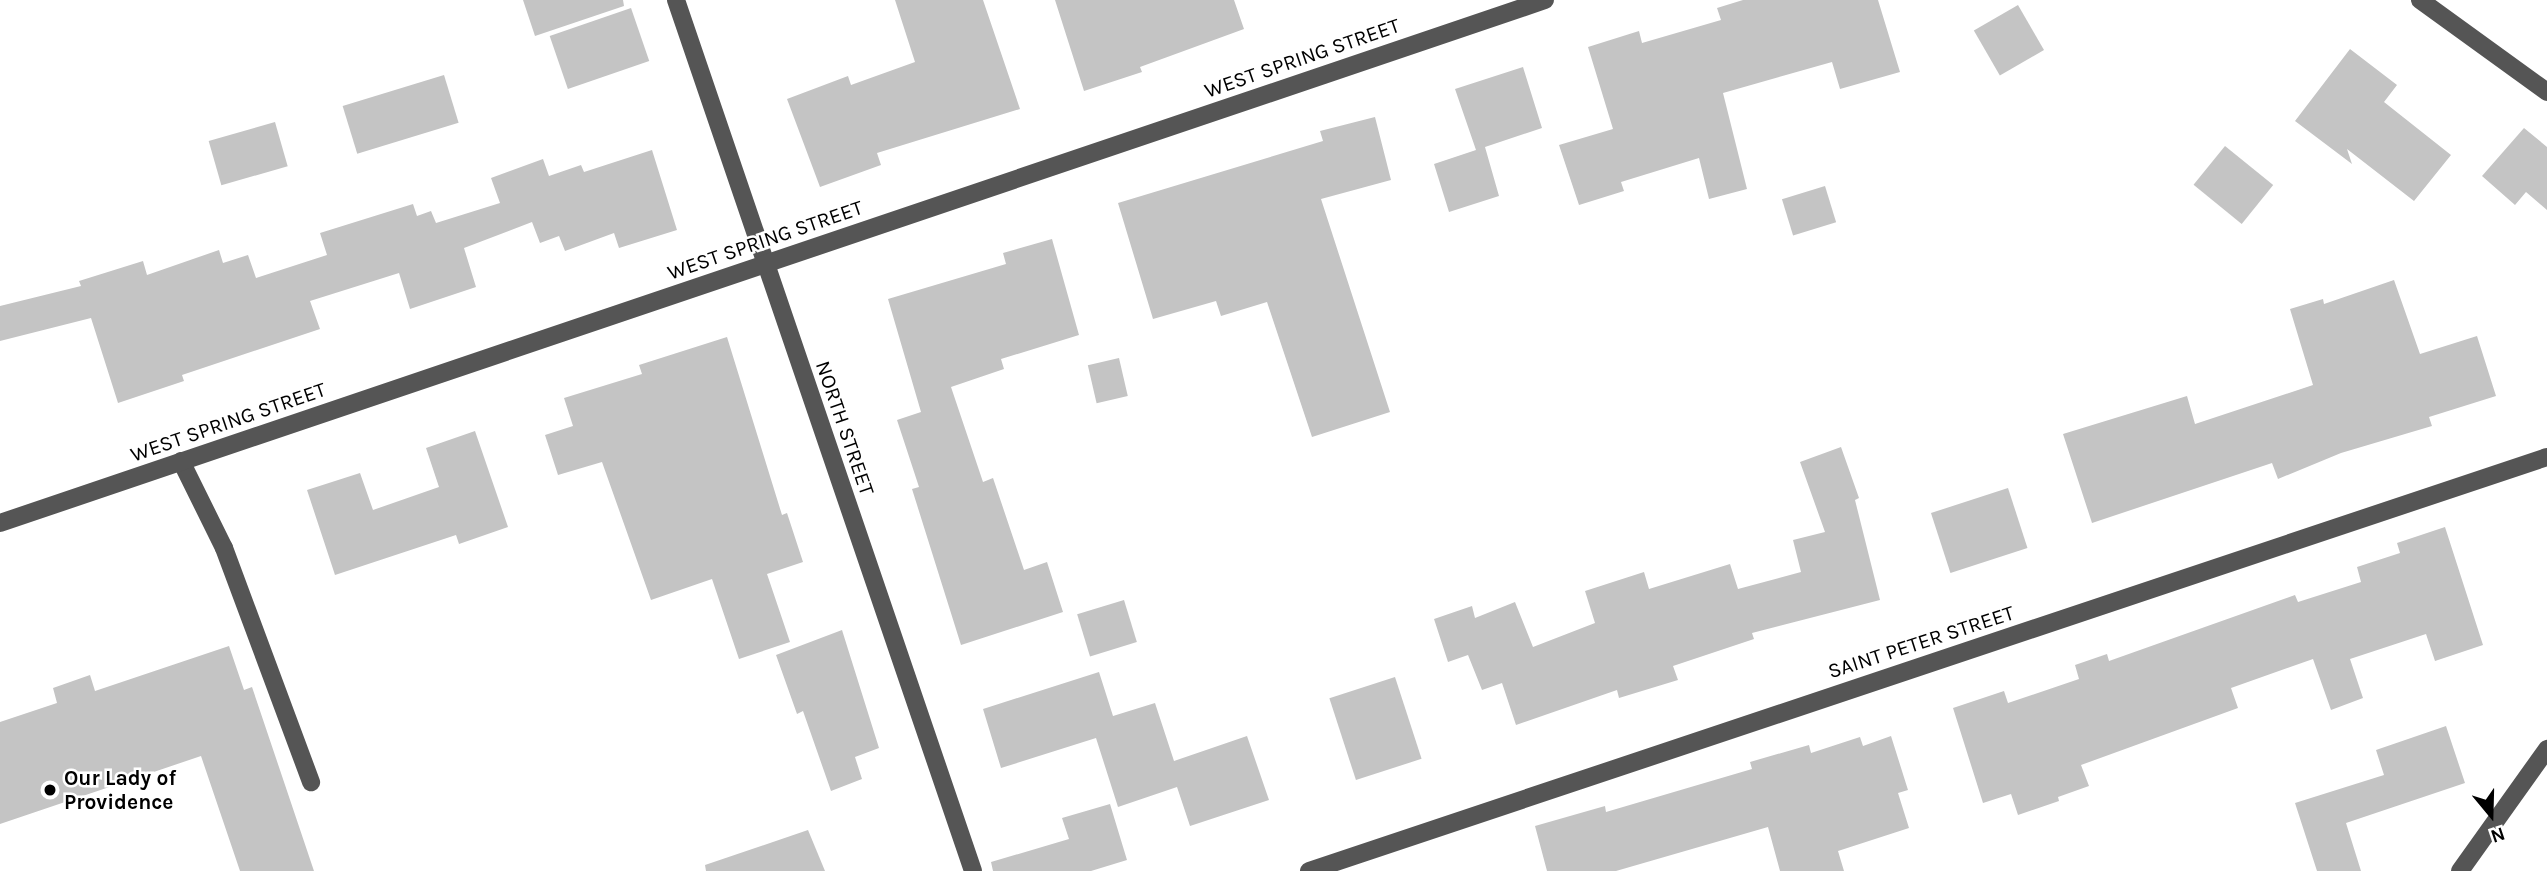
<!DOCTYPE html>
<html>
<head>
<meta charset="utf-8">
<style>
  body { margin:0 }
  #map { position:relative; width:2547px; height:871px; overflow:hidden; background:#fff; font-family:Karla,sans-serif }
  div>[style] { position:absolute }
  .building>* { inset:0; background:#c4c4c4; transform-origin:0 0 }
  .minor>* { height:18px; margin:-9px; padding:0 9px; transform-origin:9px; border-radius:9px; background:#555 }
  .dots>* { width:19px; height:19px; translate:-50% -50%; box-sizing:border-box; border:4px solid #fff; border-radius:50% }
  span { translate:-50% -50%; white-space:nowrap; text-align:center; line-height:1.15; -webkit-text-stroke:5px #fff; paint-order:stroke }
  .street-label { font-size:21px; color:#000 }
  .poi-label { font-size:21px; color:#000; font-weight:700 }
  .left { translate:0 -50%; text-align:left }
  .north { position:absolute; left:2456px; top:780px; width:70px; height:70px; -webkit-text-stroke:5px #fff; paint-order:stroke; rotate:161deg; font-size:19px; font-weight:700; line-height:28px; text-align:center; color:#000 }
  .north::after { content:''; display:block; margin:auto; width:24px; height:32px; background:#000; clip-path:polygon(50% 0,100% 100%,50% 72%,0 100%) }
</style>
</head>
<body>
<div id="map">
  <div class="building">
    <div style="clip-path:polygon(523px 0,623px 0,624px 6px,535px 36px)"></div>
    <div style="clip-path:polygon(895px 0,983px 0,1020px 109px,877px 153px,881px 165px,820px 187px,787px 99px,848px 76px,851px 85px,915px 62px)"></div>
    <div style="clip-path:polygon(1055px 0,1234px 0,1244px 29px,1140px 67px,1142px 72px,1084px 91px)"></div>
    <div style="clip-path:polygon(1743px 0,1878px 0,1900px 72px,1840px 89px,1832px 62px,1723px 93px,1747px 189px,1709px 199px,1699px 158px,1621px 182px,1624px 191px,1579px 205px,1559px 145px,1613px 129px,1588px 47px,1639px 31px,1642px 43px,1721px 20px,1717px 8px)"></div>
    <div style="left:2018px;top:5px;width:52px;height:51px;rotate:60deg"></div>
    <div style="left:631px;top:8px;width:56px;height:86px;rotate:71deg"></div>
    <div style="clip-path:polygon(2350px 49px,2397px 85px,2384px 102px,2451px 155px,2414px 201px,2347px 149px,2352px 164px,2295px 121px)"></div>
    <div style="clip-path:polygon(1523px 67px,1542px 128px,1485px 147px,1499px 196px,1449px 212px,1434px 164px,1476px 150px,1455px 89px)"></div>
    <div style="left:444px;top:75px;width:50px;height:106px;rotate:73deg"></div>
    <div style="clip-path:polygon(1375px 117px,1391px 180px,1321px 199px,1390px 412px,1312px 437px,1267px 302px,1221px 316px,1216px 301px,1153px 319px,1118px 203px,1323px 141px,1320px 131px)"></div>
    <div style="left:275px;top:122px;width:46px;height:69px;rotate:74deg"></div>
    <div style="clip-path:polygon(2524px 128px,2547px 147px,2547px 210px,2526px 192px,2515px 205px,2482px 176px)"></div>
    <div style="left:2225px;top:146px;width:62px;height:50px;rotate:39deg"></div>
    <div style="clip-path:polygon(652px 150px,677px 230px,619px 248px,614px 233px,565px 251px,559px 236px,540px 243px,532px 222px,464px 248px,476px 287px,410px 309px,399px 273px,310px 301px,320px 329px,182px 375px,184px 381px,118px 403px,91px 318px,0 341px,0 306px,81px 286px,79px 281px,143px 261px,147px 275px,219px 250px,223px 263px,248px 255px,256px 278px,327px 255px,320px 233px,413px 204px,417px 216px,431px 211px,436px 223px,500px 203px,491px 178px,543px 159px,549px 176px,581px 165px,584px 172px)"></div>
    <div style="left:1825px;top:186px;width:38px;height:45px;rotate:73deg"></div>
    <div style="clip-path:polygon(1052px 239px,1079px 335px,1001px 359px,1004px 369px,951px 387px,983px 482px,993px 478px,1024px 570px,1047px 562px,1063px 612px,961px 645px,912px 489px,919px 487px,897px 420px,921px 412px,888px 299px,1006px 264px,1003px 253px)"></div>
    <div style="clip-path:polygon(2394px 280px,2420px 354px,2477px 336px,2496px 396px,2429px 417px,2432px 426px,2341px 453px,2278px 479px,2272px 463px,2092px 523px,2063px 434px,2187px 396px,2195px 424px,2313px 385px,2290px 309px,2323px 299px,2324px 304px)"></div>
    <div style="clip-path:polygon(727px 337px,782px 515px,787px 513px,803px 562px,767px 574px,790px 642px,739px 659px,712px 579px,651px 600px,602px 462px,558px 475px,545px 435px,573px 426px,564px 398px,642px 374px,639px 365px)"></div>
    <div style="left:1119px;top:358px;width:39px;height:32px;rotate:77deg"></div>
    <div style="clip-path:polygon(475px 431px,508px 527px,459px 544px,456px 535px,335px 575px,307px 490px,360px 473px,373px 510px,439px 487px,426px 448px)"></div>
    <div style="clip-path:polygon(1841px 447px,1859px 498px,1855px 500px,1880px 600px,1752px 633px,1754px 639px,1673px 666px,1678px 680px,1619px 698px,1617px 690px,1516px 725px,1502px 683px,1482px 690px,1468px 655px,1448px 662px,1434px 619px,1472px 606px,1475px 618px,1515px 602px,1533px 647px,1595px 623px,1585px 591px,1644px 572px,1649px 589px,1730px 564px,1738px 589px,1801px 572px,1793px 540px,1825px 532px,1800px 462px)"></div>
    <div style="left:2008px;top:488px;width:63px;height:81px;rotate:72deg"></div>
    <div style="clip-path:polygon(2445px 527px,2483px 645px,2435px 661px,2426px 634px,2350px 659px,2363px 698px,2331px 710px,2313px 659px,2231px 688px,2238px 708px,2081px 765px,2089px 786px,2058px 797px,2059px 801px,2018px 815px,2011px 794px,1983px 803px,1953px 708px,2004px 691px,2008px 703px,2079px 679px,2075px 665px,2107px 654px,2109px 661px,2295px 595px,2298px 602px,2361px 582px,2357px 567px,2400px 553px,2397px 543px)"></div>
    <div style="left:1124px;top:600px;width:44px;height:49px;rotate:73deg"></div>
    <div style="clip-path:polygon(842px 630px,879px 748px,855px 757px,862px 779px,831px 791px,803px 711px,797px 714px,776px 655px)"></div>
    <div style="clip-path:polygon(229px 646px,244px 690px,252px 687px,314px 871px,240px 871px,201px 756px,0 824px,0 722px,57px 703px,53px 688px,90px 675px,95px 691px)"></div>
    <div style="clip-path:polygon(1099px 672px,1113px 716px,1155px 703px,1174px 761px,1247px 736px,1269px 800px,1190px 826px,1177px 787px,1118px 807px,1096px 738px,1001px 768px,983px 709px)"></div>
    <div style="left:1395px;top:677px;width:86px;height:69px;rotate:72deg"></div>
    <div style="clip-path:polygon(2446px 726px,2465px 783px,2346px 823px,2361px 871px,2317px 871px,2295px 803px,2384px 775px,2376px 750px)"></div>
    <div style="clip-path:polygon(1891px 736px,1908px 790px,1898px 793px,1909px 828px,1838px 851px,1844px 871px,1780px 871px,1768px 827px,1616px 871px,1547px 871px,1535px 826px,1605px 806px,1606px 812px,1752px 769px,1750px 762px,1809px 745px,1811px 753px,1860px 737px,1863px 746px)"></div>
    <div style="clip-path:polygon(1110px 804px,1127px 860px,1091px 871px,993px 871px,991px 862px,1069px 839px,1062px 818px)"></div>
    <div style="clip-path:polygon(808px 830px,825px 871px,706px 871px,705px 865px)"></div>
  </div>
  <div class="minor">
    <div style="left:676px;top:0;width:920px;rotate:71.17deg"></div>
    <div style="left:2420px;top:0;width:157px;rotate:35.9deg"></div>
    <div style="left:181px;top:461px;width:97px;rotate:63.7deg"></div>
    <div style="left:224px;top:548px;width:250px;rotate:69.6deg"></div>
    <div style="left:0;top:523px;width:1631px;rotate:-18.7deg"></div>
    <div style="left:1309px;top:871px;width:1305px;rotate:-18.49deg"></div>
    <div style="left:2460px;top:871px;width:150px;rotate:-54.5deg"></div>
  </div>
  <div class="dots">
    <div style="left:50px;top:790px;background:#000"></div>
  </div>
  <div class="street-label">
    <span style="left:1302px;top:58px;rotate:-19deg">WEST SPRING STREET</span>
    <span style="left:765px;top:240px;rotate:-19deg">WEST SPRING STREET</span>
    <span style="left:228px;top:422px;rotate:-19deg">WEST SPRING STREET</span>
    <span style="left:845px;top:428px;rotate:71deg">NORTH STREET</span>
    <span style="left:1921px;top:642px;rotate:-18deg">SAINT PETER STREET</span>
  </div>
  <div class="poi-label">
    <span class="left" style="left:64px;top:790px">Our Lady of<br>Providence</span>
  </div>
  <div class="north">N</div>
</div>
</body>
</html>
